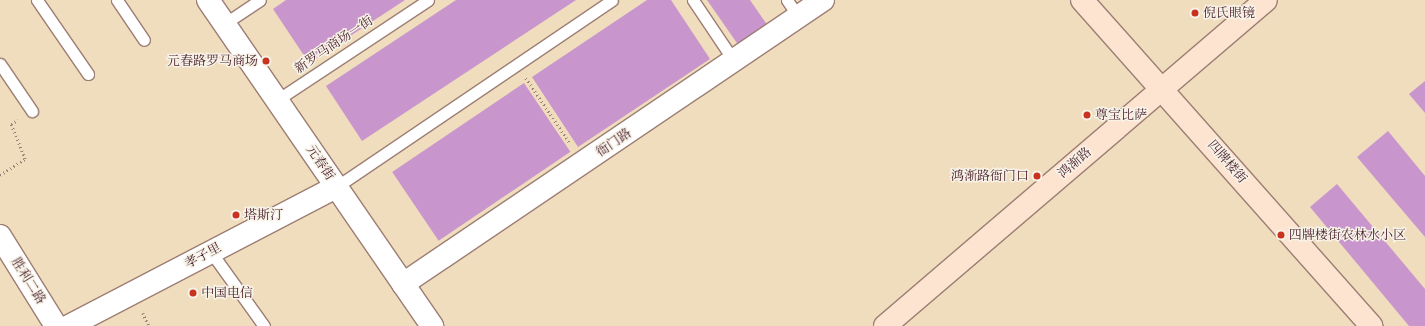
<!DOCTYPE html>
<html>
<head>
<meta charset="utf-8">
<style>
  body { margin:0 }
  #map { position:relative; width:1425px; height:326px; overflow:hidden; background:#f0ddbd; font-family:"Libre Bodoni","Noto Serif SC",serif }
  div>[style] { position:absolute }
  .building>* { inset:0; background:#c896cd; transform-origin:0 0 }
  .path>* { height:2.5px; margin-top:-1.25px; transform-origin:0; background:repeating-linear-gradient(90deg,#9d7e74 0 1px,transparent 0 4px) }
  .roads { filter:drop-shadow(1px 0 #9d7e74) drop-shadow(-1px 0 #9d7e74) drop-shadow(0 1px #9d7e74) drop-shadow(0 -1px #9d7e74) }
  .lane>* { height:11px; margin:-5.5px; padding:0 5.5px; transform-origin:5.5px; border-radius:5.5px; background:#fff }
  .street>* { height:22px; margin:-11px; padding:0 11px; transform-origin:11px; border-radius:11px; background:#fff }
  .secondary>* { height:22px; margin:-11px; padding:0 11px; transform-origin:11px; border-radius:11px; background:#fde4d1 }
  .dots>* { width:11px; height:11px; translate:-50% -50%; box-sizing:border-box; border:2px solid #f7f3e8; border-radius:50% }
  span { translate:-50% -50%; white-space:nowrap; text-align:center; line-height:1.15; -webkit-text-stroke:3px #f7f3e8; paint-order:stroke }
  .poi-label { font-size:13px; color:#4a1f2b }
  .left { translate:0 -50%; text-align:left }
  .right { translate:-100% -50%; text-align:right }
  .street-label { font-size:13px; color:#4a1f2b }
</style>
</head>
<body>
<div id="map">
  <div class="building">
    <div style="clip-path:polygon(286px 0,405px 0,309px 63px,273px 9px)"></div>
    <div style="clip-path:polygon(456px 0,576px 0,362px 141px,326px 86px)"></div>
    <div style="clip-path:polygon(647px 0,671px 0,710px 59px,578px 147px,532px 77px)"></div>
    <div style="clip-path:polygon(707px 0,750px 0,768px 26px,739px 46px)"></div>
    <div style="clip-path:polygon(1425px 81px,1425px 113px,1409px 94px)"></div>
    <div style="left:524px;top:83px;width:83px;height:159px;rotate:56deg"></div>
    <div style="clip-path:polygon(1388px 131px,1425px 176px,1425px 237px,1357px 157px)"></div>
    <div style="clip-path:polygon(1337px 184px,1425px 289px,1425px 326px,1409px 326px,1310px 207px)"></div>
  </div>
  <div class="path">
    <div style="left:526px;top:78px;width:78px;rotate:55.9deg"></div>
    <div style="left:0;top:175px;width:30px;rotate:-33deg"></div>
    <div style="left:25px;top:159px;width:38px;rotate:-112deg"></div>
    <div style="left:11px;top:124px;width:8px;rotate:-30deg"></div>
    <div style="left:143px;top:313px;width:14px;rotate:65deg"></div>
  </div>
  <div class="roads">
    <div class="lane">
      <div style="left:37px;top:0;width:90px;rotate:55.4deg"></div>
      <div style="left:117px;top:0;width:48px;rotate:56deg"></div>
      <div style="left:693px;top:0;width:73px;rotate:56.1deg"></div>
      <div style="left:787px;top:0;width:22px;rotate:56deg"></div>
      <div style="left:224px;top:24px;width:43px;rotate:-33.7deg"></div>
      <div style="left:0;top:64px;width:57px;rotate:55.8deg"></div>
      <div style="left:277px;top:100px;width:181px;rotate:-33.5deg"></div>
      <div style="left:336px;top:187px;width:333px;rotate:-34.1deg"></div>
      <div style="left:211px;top:252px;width:91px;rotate:54.4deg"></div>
    </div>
    <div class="street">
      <div style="left:208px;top:0;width:396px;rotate:55.5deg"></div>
      <div style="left:0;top:236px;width:106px;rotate:58.1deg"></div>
      <div style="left:403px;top:284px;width:507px;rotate:-34.07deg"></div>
      <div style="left:69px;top:326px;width:301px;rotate:-27.5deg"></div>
    </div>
    <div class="secondary">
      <div style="left:1082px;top:0;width:436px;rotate:48.4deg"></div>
      <div style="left:885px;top:326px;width:501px;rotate:-40.55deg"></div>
    </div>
  </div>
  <div class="dots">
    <div style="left:1195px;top:13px;background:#c8321e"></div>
    <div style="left:266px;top:61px;background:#c8321e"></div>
    <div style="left:1087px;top:115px;background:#c8321e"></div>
    <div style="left:1037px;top:176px;background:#c8321e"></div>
    <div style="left:236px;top:215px;background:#c8321e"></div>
    <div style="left:1281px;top:235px;background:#c8321e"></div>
    <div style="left:193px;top:293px;background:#c8321e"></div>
  </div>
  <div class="poi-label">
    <span class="left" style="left:1203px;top:13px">倪氏眼镜</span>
    <span class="right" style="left:258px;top:61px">元春路罗马商场</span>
    <span class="left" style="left:1095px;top:115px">尊宝比萨</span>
    <span class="right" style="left:1029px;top:176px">鸿渐路衙门口</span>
    <span class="left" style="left:244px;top:215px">塔斯汀</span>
    <span class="left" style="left:1289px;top:235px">四牌楼街农林水小区</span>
    <span class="left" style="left:201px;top:293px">中国电信</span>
  </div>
  <div class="street-label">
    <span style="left:334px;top:45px;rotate:-34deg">新罗马商场一街</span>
    <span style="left:614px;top:143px;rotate:-34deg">衙门路</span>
    <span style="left:1227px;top:162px;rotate:49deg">四牌楼街</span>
    <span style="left:320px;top:163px;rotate:56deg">元春街</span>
    <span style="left:1075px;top:163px;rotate:-41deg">鸿渐路</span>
    <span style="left:203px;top:256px;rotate:-28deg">孝子里</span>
    <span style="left:28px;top:281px;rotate:58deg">胜利二路</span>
  </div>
</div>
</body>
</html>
